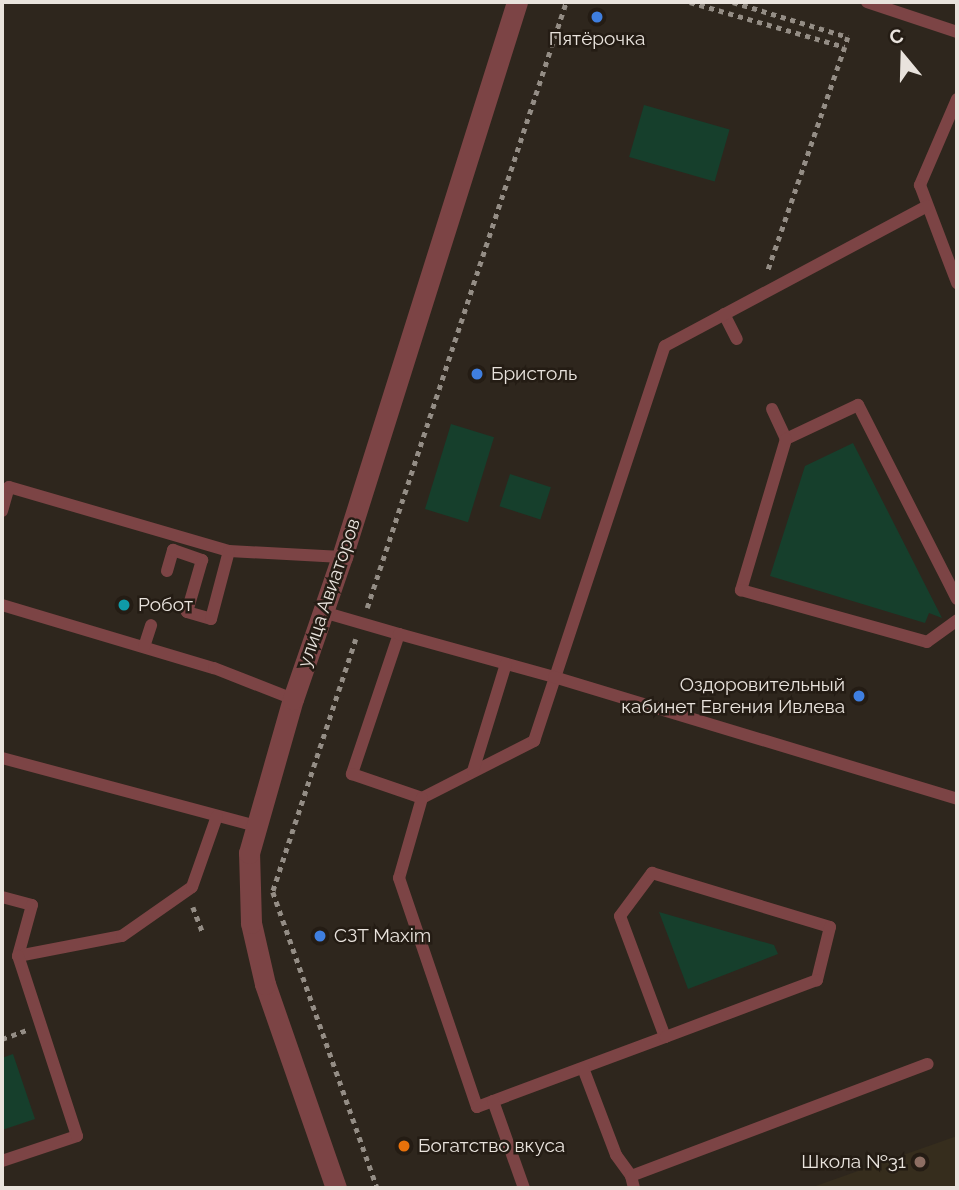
<!DOCTYPE html>
<html>
<head>
<meta charset="utf-8">
<style>
  body { margin:0 }
  #map { position:relative; width:959px; height:1190px; overflow:hidden; background:#2e261d; font-family:Raleway,sans-serif }
  div>[style] { position:absolute }
  .education>* { inset:0; background:#362d1d }
  .green>* { inset:0; background:#163f2c; transform-origin:0 0 }
  .path>* { height:4.5px; margin-top:-2.25px; transform-origin:0; background:repeating-linear-gradient(90deg,#948d85 0 5px,transparent 0 10px) }
  .service>* { height:12px; margin:-6px; padding:0 6px; transform-origin:6px; border-radius:6px; background:#7c4445 }
  .minor>* { height:21px; margin:-10.5px; padding:0 10.5px; transform-origin:10.5px; border-radius:10.5px; background:#7c4445 }
  .dots>* { width:19px; height:19px; translate:-50% -50%; box-sizing:border-box; border:4px solid #241c14; border-radius:50% }
  span { translate:-50% -50%; white-space:nowrap; text-align:center; line-height:1.15; -webkit-text-stroke:5px #241c14; paint-order:stroke }
  .poi-label { font-size:19px; color:#e9e3dd }
  .left { translate:0 -50%; text-align:left }
  .right { translate:-100% -50%; text-align:right }
  .street-label { font-size:19px; color:#e9e3dd }
  .frame { position:absolute; inset:0; border:4px solid #e9e3dd; pointer-events:none }
  .north { position:absolute; left:868px; top:21px; width:70px; height:70px; -webkit-text-stroke:5px #241c14; paint-order:stroke; rotate:341deg; font-size:19px; font-weight:700; line-height:28px; text-align:center; color:#e9e3dd }
  .north::after { content:''; display:block; margin:auto; width:24px; height:32px; background:#e9e3dd; clip-path:polygon(50% 0,100% 100%,50% 72%,0 100%) }
</style>
</head>
<body>
<div id="map">
  <div class="education">
    <div style="clip-path:polygon(957px 1136px,957px 1188px,810px 1188px)"></div>
  </div>
  <div class="green">
    <div style="left:644px;top:105px;width:89px;height:54px;rotate:16deg"></div>
    <div style="left:451px;top:424px;width:45px;height:89px;rotate:17deg"></div>
    <div style="clip-path:polygon(853px 443px,942px 618px,929px 613px,925px 623px,770px 576px,805px 466px)"></div>
    <div style="left:510px;top:474px;width:43px;height:34px;rotate:18deg"></div>
    <div style="clip-path:polygon(659px 912px,774px 945px,778px 954px,688px 989px)"></div>
    <div style="clip-path:polygon(13px 1054px,35px 1119px,2px 1130px,2px 1058px)"></div>
  </div>
  <div class="path">
    <div style="left:690px;top:2px;width:161px;rotate:16.2deg"></div>
    <div style="left:845px;top:47px;width:236px;rotate:109deg"></div>
    <div style="left:733px;top:2px;width:120px;rotate:16.9deg"></div>
    <div style="left:848px;top:37px;width:10px;rotate:107deg"></div>
    <div style="left:367px;top:608px;width:638px;rotate:-71.82deg"></div>
    <div style="left:356px;top:639px;width:266px;rotate:108.2deg"></div>
    <div style="left:273px;top:892px;width:314px;rotate:70.6deg"></div>
    <div style="left:193px;top:907px;width:28px;rotate:69deg"></div>
    <div style="left:2px;top:1039px;width:27px;rotate:-20deg"></div>
  </div>
  <div class="service">
    <div style="left:867px;top:2px;width:95px;rotate:18.4deg"></div>
    <div style="left:957px;top:99px;width:94px;rotate:113.3deg"></div>
    <div style="left:920px;top:185px;width:105px;rotate:69.3deg"></div>
    <div style="left:724px;top:314px;width:28px;rotate:63deg"></div>
    <div style="left:772px;top:409px;width:33px;rotate:65deg"></div>
    <div style="left:2px;top:511px;width:25px;rotate:-74deg"></div>
    <div style="left:9px;top:487px;width:229px;rotate:16.2deg"></div>
    <div style="left:229px;top:551px;width:113px;rotate:3deg"></div>
    <div style="left:167px;top:571px;width:22px;rotate:-74deg"></div>
    <div style="left:173px;top:550px;width:31px;rotate:19deg"></div>
    <div style="left:202px;top:560px;width:54px;rotate:106.1deg"></div>
    <div style="left:187px;top:612px;width:25px;rotate:16deg"></div>
    <div style="left:211px;top:619px;width:70px;rotate:-75.2deg"></div>
    <div style="left:957px;top:599px;width:218px;rotate:-117deg"></div>
    <div style="left:858px;top:405px;width:80px;rotate:154.7deg"></div>
    <div style="left:786px;top:439px;width:158px;rotate:106.6deg"></div>
    <div style="left:741px;top:590px;width:193px;rotate:15.6deg"></div>
    <div style="left:927px;top:642px;width:37px;rotate:-36deg"></div>
    <div style="left:2px;top:605px;width:221px;rotate:16.6deg"></div>
    <div style="left:214px;top:668px;width:85px;rotate:21.4deg"></div>
    <div style="left:323px;top:612px;width:79px;rotate:16.1deg"></div>
    <div style="left:399px;top:634px;width:148px;rotate:108.6deg"></div>
    <div style="left:352px;top:774px;width:74px;rotate:18.9deg"></div>
    <div style="left:422px;top:798px;width:126px;rotate:-27deg"></div>
    <div style="left:534px;top:741px;width:416px;rotate:-71.7deg"></div>
    <div style="left:665px;top:346px;width:297px;rotate:-28.1deg"></div>
    <div style="left:399px;top:634px;width:161px;rotate:15.5deg"></div>
    <div style="left:554px;top:677px;width:421px;rotate:16.8deg"></div>
    <div style="left:144px;top:647px;width:23px;rotate:-72deg"></div>
    <div style="left:2px;top:758px;width:262px;rotate:15deg"></div>
    <div style="left:473px;top:771px;width:112px;rotate:-72.9deg"></div>
    <div style="left:422px;top:798px;width:83px;rotate:106deg"></div>
    <div style="left:399px;top:878px;width:242px;rotate:71.2deg"></div>
    <div style="left:477px;top:1107px;width:201px;rotate:-20.4deg"></div>
    <div style="left:665px;top:1037px;width:129px;rotate:-110.4deg"></div>
    <div style="left:620px;top:916px;width:54px;rotate:-53.3deg"></div>
    <div style="left:652px;top:873px;width:186px;rotate:16.9deg"></div>
    <div style="left:830px;top:927px;width:55px;rotate:103.8deg"></div>
    <div style="left:817px;top:980px;width:162px;rotate:159.4deg"></div>
    <div style="left:2px;top:897px;width:31px;rotate:15deg"></div>
    <div style="left:32px;top:905px;width:53px;rotate:105.4deg"></div>
    <div style="left:18px;top:956px;width:106px;rotate:-10.9deg"></div>
    <div style="left:122px;top:936px;width:85px;rotate:-35deg"></div>
    <div style="left:192px;top:887px;width:75px;rotate:-70.6deg"></div>
    <div style="left:583px;top:1068px;width:93px;rotate:69.2deg"></div>
    <div style="left:616px;top:1155px;width:26px;rotate:54deg"></div>
    <div style="left:493px;top:1101px;width:92px;rotate:70.4deg"></div>
    <div style="left:2px;top:1161px;width:79px;rotate:-18.4deg"></div>
    <div style="left:77px;top:1136px;width:189px;rotate:-108.1deg"></div>
    <div style="left:634px;top:1188px;width:12px;rotate:-104deg"></div>
    <div style="left:631px;top:1176px;width:317px;rotate:-20.7deg"></div>
  </div>
  <div class="minor">
    <div style="left:336px;top:1188px;width:216px;rotate:-109.2deg"></div>
    <div style="left:265px;top:984px;width:63px;rotate:-102.9deg"></div>
    <div style="left:251px;top:923px;width:70px;rotate:-91.6deg"></div>
    <div style="left:249px;top:853px;width:160px;rotate:-74.1deg"></div>
    <div style="left:293px;top:699px;width:150px;rotate:-71deg"></div>
    <div style="left:342px;top:557px;width:582px;rotate:-72.5deg"></div>
  </div>
  <div class="dots">
    <div style="left:597px;top:17px;background:#3f7fe0"></div>
    <div style="left:477px;top:374px;background:#3f7fe0"></div>
    <div style="left:124px;top:605px;background:#0f9aa8"></div>
    <div style="left:859px;top:696px;background:#3f7fe0"></div>
    <div style="left:320px;top:936px;background:#3f7fe0"></div>
    <div style="left:404px;top:1146px;background:#e8710a"></div>
    <div style="left:920px;top:1162px;background:#8d6e63"></div>
  </div>
  <div class="poi-label">
    <span style="left:597px;top:39px">Пятёрочка</span>
    <span class="left" style="left:491px;top:374px">Бристоль</span>
    <span class="left" style="left:138px;top:605px">Робот</span>
    <span class="right" style="left:845px;top:696px">Оздоровительный<br>кабинет Евгения Ивлева</span>
    <span class="left" style="left:334px;top:936px">СЗТ Maxim</span>
    <span class="left" style="left:418px;top:1146px">Богатство вкуса</span>
    <span class="right" style="left:906px;top:1162px">Школа №31</span>
  </div>
  <div class="street-label">
    <span style="left:329px;top:593px;rotate:-71deg">улица Авиаторов</span>
  </div>
  <div class="frame"></div>
  <div class="north">С</div>
</div>
</body>
</html>
